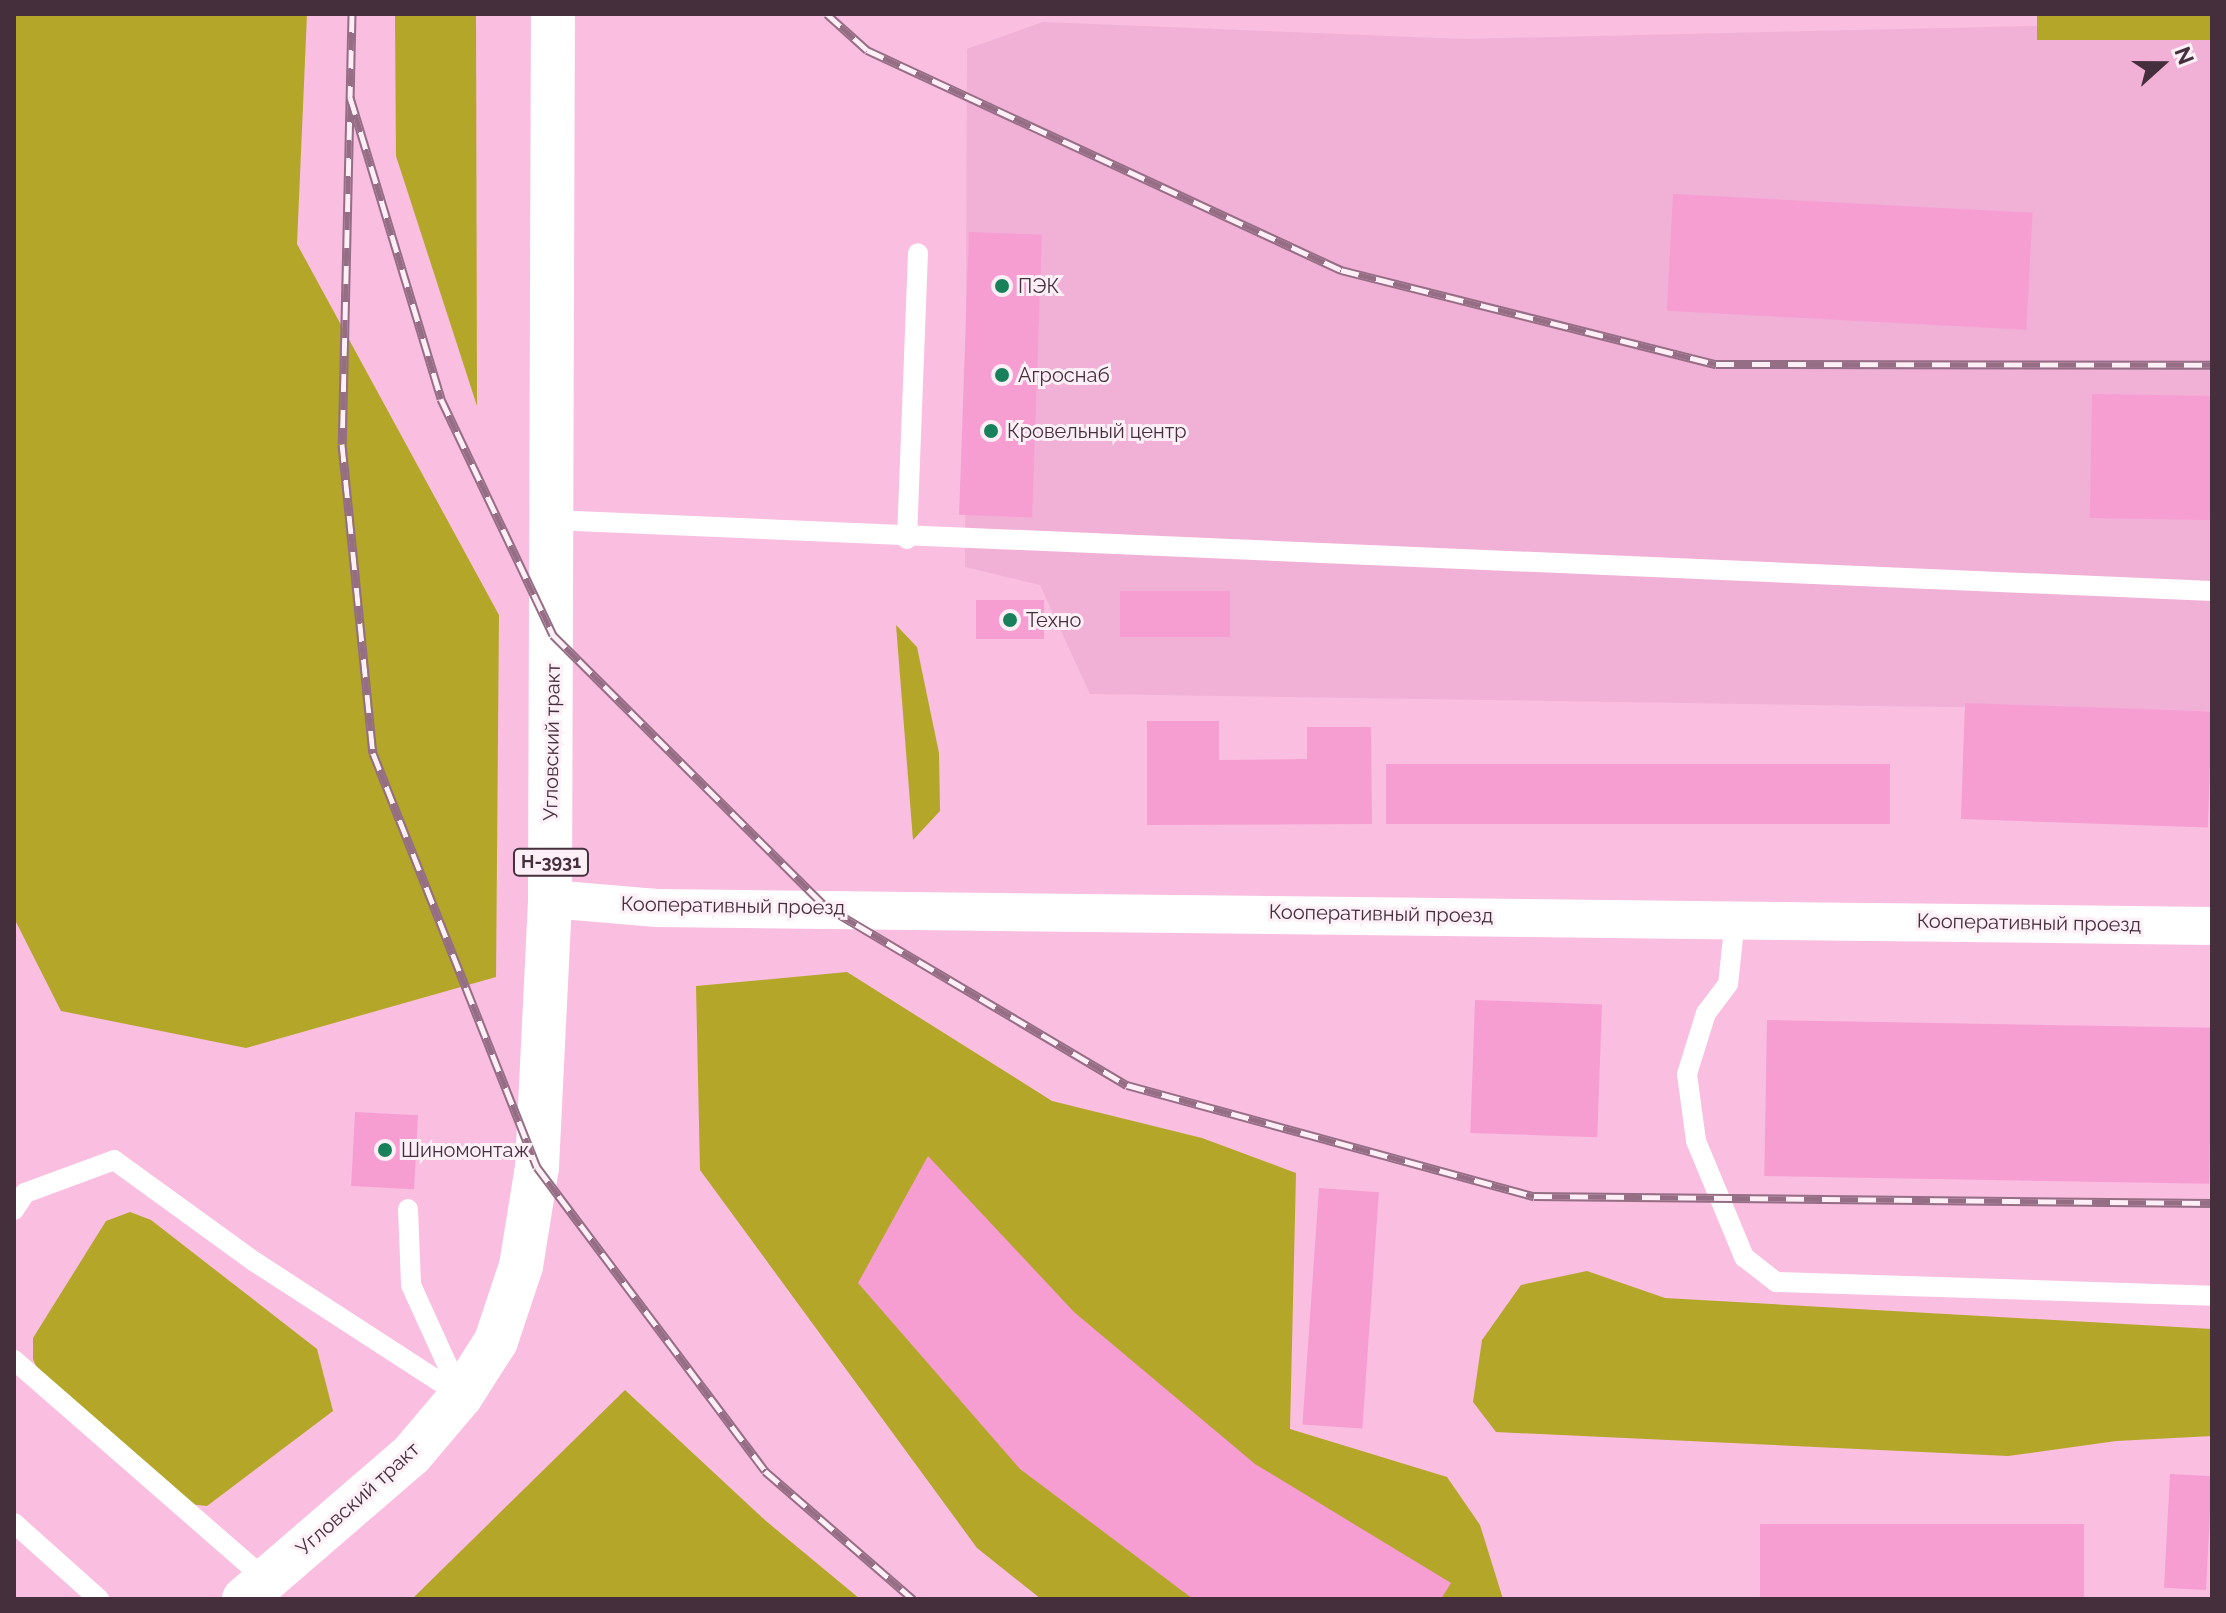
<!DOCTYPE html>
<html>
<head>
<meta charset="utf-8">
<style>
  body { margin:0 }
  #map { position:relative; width:2226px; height:1613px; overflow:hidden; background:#f9bee0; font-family:Raleway,sans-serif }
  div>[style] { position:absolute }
  .built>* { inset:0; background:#f1b0d6 }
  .green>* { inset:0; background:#b3a628; transform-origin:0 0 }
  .building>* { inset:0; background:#f69dd2; transform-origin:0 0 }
  .lane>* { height:20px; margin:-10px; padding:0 10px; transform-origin:10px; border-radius:10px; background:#fff }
  .street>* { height:38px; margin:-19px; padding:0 19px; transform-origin:19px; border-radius:19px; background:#fff }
  .highway>* { height:44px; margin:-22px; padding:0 22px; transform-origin:22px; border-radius:22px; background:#fff }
  .rail>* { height:9px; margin-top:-4.5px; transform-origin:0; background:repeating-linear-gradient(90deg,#fceff6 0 18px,#956e85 0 36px); box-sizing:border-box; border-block:2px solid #956e85 }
  .dots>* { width:22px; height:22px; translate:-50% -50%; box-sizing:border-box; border:4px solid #fceff6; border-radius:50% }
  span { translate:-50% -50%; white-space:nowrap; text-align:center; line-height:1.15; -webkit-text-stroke:6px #fceff6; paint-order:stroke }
  .shield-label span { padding:2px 6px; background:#fceff6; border:2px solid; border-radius:6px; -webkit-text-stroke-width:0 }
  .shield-label { font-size:18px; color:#462f3d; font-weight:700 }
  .poi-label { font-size:20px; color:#462f3d }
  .left { translate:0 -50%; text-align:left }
  .street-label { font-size:20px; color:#462f3d }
  .frame { position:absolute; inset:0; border:16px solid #462f3d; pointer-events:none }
  .north { position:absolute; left:2122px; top:24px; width:80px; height:80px; -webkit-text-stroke:6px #fceff6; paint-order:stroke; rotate:69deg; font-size:22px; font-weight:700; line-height:32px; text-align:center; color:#462f3d }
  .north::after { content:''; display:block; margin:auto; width:28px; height:36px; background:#462f3d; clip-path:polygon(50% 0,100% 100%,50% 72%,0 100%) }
</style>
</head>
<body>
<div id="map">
  <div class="built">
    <div style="clip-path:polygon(1043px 22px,1464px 39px,2212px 22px,2212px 711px,1090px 694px,1040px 585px,965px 567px,967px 49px)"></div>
  </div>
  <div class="green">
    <div style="clip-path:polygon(14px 14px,307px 14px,297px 244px,499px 615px,496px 977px,246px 1048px,61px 1011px,14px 918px)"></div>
    <div style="clip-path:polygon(395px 14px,476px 14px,477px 406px,396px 156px)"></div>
    <div style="left:2037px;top:14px;width:175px;height:26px"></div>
    <div style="clip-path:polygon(896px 625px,917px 647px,939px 753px,940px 811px,913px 840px)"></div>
    <div style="clip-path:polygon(847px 972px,1052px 1101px,1202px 1138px,1296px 1173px,1290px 1429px,1447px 1477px,1480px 1525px,1503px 1599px,1041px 1599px,977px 1548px,700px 1170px,696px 986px)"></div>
    <div style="clip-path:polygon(130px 1212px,151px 1220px,317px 1349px,333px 1411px,207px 1506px,189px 1504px,41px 1378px,33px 1359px,33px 1338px,106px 1221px)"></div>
    <div style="clip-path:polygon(1587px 1271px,1665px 1298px,2212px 1329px,2212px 1436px,2116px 1441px,2008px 1456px,1496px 1432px,1473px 1402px,1482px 1340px,1521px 1285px)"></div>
    <div style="clip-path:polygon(625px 1390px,766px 1521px,860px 1599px,412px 1599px)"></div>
  </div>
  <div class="building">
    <div style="left:1673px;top:194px;width:360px;height:117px;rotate:3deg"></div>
    <div style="left:969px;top:232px;width:73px;height:283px;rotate:2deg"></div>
    <div style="left:2092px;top:394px;width:120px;height:124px;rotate:1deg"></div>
    <div style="left:1120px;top:591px;width:110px;height:46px"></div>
    <div style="left:976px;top:600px;width:68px;height:39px"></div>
    <div style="left:1965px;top:703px;width:247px;height:116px;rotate:2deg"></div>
    <div style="clip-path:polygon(1147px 721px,1219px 721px,1219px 760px,1307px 759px,1307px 727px,1371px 727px,1372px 824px,1147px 825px)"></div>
    <div style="left:1386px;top:764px;width:504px;height:60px"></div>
    <div style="left:1475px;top:1000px;width:127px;height:133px;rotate:2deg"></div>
    <div style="left:1767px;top:1020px;width:445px;height:156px;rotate:1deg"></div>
    <div style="left:355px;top:1112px;width:63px;height:74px;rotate:3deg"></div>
    <div style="clip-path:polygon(928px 1156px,1074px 1312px,1255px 1464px,1451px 1583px,1441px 1599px,1193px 1599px,1020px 1469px,858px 1283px)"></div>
    <div style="left:1319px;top:1188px;width:60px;height:237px;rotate:4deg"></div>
    <div style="left:2170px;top:1474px;width:42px;height:114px;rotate:3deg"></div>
    <div style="left:1760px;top:1524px;width:324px;height:75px"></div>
  </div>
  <div class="lane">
    <div style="left:552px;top:520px;width:1662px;rotate:2.45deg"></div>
    <div style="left:907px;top:539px;width:286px;rotate:-87.8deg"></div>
    <div style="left:1735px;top:919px;width:65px;rotate:96.1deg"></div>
    <div style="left:1728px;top:984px;width:36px;rotate:127deg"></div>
    <div style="left:1706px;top:1013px;width:64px;rotate:107.3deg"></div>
    <div style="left:1687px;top:1074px;width:68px;rotate:82.3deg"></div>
    <div style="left:1696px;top:1141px;width:126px;rotate:67.5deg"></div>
    <div style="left:1744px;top:1257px;width:41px;rotate:38deg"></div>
    <div style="left:1776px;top:1282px;width:436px;rotate:1.8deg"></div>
    <div style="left:408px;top:1209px;width:76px;rotate:87.7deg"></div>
    <div style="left:411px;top:1285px;width:121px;rotate:65.6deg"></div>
    <div style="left:14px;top:1210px;width:20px;rotate:-57deg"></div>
    <div style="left:25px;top:1193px;width:95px;rotate:-20.3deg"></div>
    <div style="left:114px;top:1160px;width:174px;rotate:35.9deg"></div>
    <div style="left:255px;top:1262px;width:246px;rotate:33deg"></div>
    <div style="left:14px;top:1360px;width:336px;rotate:41.1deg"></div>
    <div style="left:14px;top:1523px;width:114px;rotate:41.8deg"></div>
  </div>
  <div class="street">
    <div style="left:550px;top:899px;width:107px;rotate:4.8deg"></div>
    <div style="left:657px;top:908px;width:1555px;rotate:0.66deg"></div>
  </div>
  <div class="highway">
    <div style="left:244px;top:1599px;width:221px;rotate:-40.8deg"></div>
    <div style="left:411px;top:1455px;width:77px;rotate:-49.7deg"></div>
    <div style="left:461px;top:1396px;width:65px;rotate:-57.5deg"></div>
    <div style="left:496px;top:1341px;width:79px;rotate:-71.6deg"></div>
    <div style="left:521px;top:1266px;width:100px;rotate:-80.8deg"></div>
    <div style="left:537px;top:1167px;width:268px;rotate:-87.2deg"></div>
    <div style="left:550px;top:899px;width:885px;rotate:-89.81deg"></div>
  </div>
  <div class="rail">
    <div style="left:352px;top:14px;width:430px;rotate:91.3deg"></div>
    <div style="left:342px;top:444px;width:311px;rotate:84.3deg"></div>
    <div style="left:373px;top:753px;width:445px;rotate:68.4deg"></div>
    <div style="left:537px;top:1167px;width:380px;rotate:53.1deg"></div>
    <div style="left:765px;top:1471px;width:196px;rotate:40.9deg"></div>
    <div style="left:827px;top:14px;width:54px;rotate:42deg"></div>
    <div style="left:867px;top:50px;width:523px;rotate:24.9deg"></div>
    <div style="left:1341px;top:270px;width:387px;rotate:14.1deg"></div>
    <div style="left:1716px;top:364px;width:496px;rotate:0.1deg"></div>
    <div style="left:350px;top:97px;width:315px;rotate:73.2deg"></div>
    <div style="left:441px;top:399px;width:261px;rotate:64.6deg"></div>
    <div style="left:553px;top:635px;width:384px;rotate:44.9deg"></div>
    <div style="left:825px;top:906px;width:351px;rotate:30.7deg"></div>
    <div style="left:1127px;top:1085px;width:422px;rotate:15.3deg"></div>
    <div style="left:1534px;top:1196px;width:678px;rotate:0.59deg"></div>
  </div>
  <div class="dots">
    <div style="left:1002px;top:286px;background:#18815c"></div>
    <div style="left:1002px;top:375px;background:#18815c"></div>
    <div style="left:991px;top:431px;background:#18815c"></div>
    <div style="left:1010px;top:620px;background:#18815c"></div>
    <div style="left:385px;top:1150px;background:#18815c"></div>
  </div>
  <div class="shield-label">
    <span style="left:551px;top:862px">Н-3931</span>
  </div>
  <div class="poi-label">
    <span class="left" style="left:1018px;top:286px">ПЭК</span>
    <span class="left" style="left:1018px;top:375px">Агроснаб</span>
    <span class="left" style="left:1007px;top:431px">Кровельный центр</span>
    <span class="left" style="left:1026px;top:620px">Техно</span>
    <span class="left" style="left:401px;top:1150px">Шиномонтаж</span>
  </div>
  <div class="street-label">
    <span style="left:552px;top:742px;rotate:-89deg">Угловский тракт</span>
    <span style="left:733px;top:906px;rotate:1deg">Кооперативный проезд</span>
    <span style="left:1381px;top:914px;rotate:1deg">Кооперативный проезд</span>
    <span style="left:2029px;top:923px;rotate:1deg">Кооперативный проезд</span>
    <span style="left:358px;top:1499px;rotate:-42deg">Угловский тракт</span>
  </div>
  <div class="frame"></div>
  <div class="north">N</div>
</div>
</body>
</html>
